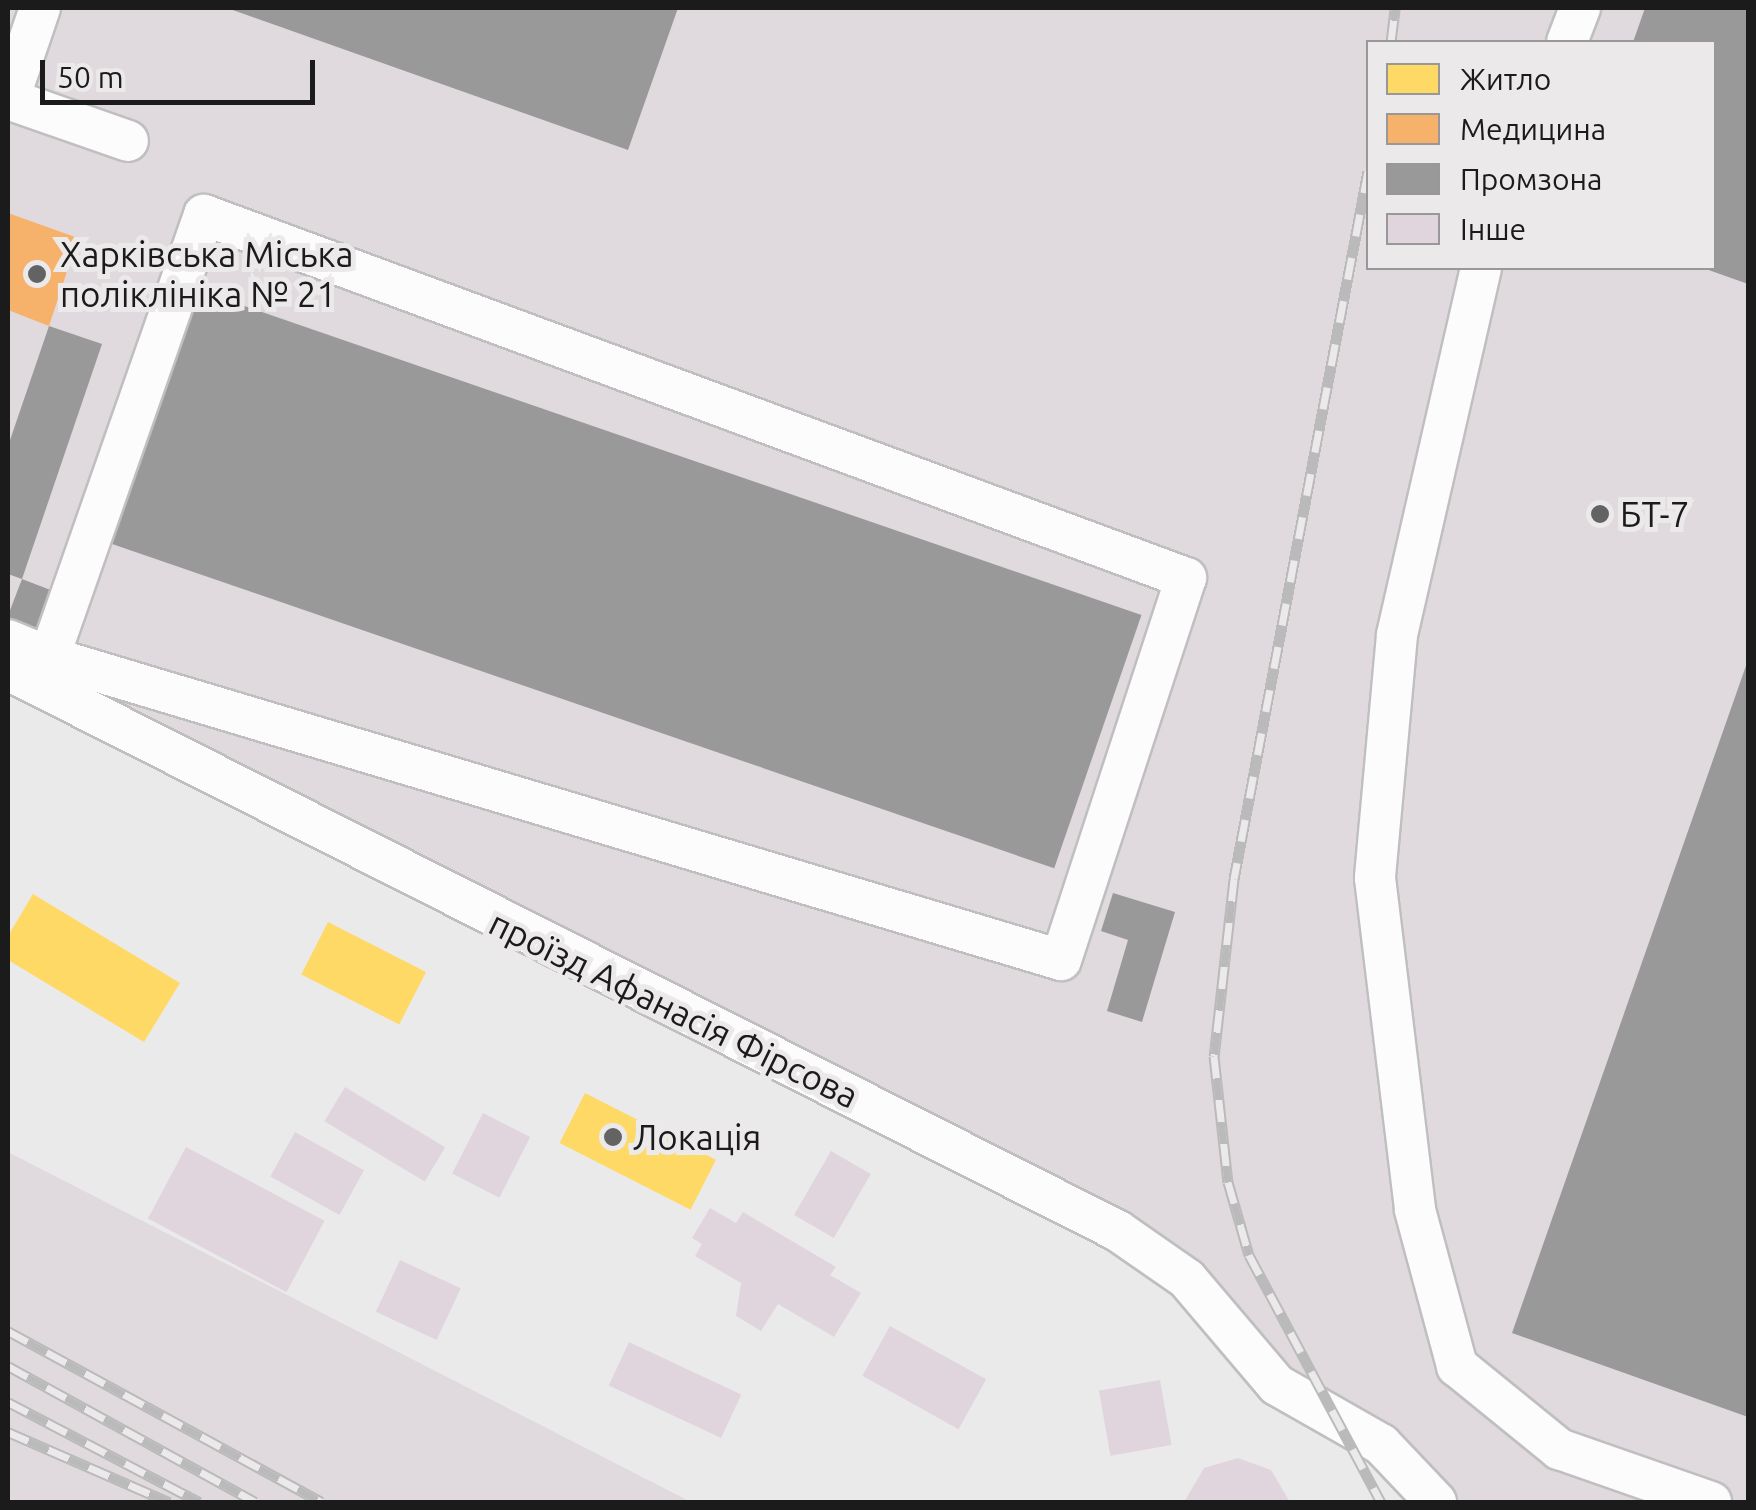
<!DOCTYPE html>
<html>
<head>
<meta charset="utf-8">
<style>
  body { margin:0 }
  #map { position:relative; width:1756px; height:1510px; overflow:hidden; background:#ebeaeb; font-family:Ubuntu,sans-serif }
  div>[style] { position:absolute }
  .built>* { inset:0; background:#e0dade }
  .homes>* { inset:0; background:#ffd966; transform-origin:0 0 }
  .health>* { inset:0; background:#f6b26b }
  .industry>* { inset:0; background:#999; transform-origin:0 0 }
  .building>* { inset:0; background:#e0d5dc; transform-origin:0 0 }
  .roads { filter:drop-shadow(2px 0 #c0bfc0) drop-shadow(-2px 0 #c0bfc0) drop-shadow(0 2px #c0bfc0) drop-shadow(0 -2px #c0bfc0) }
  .minor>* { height:40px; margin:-20px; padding:0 20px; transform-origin:20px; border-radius:20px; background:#fcfcfc }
  .rail>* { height:11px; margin-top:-5.5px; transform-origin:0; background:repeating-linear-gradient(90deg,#ece9eb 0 22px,#bababa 0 44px); box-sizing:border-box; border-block:2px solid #bababa }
  .dots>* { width:28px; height:28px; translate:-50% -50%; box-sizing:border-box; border:5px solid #ece9eb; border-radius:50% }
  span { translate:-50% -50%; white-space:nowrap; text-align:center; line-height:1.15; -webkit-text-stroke:10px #ece9eb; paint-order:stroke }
  .poi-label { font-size:35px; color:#1c1b1b }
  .left { translate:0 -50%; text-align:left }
  .street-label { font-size:35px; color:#1c1b1b }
  .frame { position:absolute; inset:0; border:10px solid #1c1b1b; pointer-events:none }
  .legend { position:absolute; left:1366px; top:40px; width:350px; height:230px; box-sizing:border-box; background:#ece9eb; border:2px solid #999798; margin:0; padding:12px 18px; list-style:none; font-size:30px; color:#1c1b1b }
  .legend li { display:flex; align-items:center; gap:20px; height:50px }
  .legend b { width:50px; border:2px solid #999798 }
  .scale { position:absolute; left:40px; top:60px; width:275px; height:45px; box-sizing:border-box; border:5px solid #1c1b1b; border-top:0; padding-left:12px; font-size:30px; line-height:35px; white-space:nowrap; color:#1c1b1b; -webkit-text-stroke:8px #ece9eb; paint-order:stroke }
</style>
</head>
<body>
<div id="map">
  <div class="built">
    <div style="clip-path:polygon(evenodd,8px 8px,1748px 8px,1748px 1502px,1459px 1502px,1070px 1205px,8px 672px,8px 8px,1368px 42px,1714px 42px,1714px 268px,1368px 268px,1368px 42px)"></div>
    <div style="clip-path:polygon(8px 1152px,691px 1502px,8px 1502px)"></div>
  </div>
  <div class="homes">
    <div style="clip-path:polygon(33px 894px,180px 983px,144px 1042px,8px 960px,8px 936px)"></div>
    <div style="left:328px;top:922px;width:110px;height:59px;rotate:27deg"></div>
    <div style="left:585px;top:1093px;width:147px;height:56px;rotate:27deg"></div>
  </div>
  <div class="health">
    <div style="clip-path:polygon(8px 213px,78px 238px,49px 326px,8px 310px)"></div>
  </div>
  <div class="industry">
    <div style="clip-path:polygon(227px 8px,678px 8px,628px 150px)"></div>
    <div style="clip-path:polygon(1645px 8px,1748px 8px,1748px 284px,1703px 268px,1714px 268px,1714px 42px,1633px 42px)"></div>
    <div style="left:195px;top:289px;width:1001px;height:268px;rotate:19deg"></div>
    <div style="clip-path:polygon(49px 326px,102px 344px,22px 579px,8px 574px,8px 446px)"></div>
    <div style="left:22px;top:579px;width:34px;height:46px;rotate:21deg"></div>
    <div style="clip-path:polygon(1748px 660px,1748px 1417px,1512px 1333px)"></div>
    <div style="clip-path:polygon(1113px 893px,1175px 912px,1142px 1022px,1107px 1011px,1128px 940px,1101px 931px)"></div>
  </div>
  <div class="building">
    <div style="left:345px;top:1087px;width:117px;height:40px;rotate:31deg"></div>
    <div style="left:483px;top:1113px;width:53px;height:68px;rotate:27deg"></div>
    <div style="left:295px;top:1132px;width:79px;height:51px;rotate:29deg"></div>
    <div style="left:186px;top:1147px;width:157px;height:81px;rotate:28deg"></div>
    <div style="left:831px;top:1151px;width:46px;height:74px;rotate:30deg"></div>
    <div style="clip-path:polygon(710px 1208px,736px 1223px,743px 1212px,836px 1267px,830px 1275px,861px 1293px,834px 1337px,778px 1304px,761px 1331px,736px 1316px,741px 1283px,695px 1256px,702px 1244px,692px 1238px)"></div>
    <div style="left:400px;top:1260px;width:67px;height:57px;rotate:25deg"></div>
    <div style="left:890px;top:1326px;width:110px;height:57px;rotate:29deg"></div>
    <div style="left:629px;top:1342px;width:124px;height:48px;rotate:25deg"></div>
    <div style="left:1160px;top:1380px;width:66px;height:62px;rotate:80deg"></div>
    <div style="clip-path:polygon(1238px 1458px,1271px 1470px,1290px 1502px,1184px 1502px,1204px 1468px)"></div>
  </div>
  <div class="roads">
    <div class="minor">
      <div style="left:1567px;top:42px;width:36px;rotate:-69deg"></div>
      <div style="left:8px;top:99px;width:127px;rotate:19.3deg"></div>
      <div style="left:9px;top:99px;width:96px;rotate:-71.2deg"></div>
      <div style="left:1481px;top:268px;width:376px;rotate:102.9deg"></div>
      <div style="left:1397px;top:635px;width:244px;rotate:95.2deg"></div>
      <div style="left:1375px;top:878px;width:334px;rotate:83.1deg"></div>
      <div style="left:1415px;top:1210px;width:162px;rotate:74.9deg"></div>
      <div style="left:1457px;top:1366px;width:132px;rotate:39.1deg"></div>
      <div style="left:1559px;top:1449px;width:161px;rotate:19.2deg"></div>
      <div style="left:8px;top:640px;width:44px;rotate:22.5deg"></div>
      <div style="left:49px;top:657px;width:1056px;rotate:16.67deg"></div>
      <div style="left:1061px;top:960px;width:402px;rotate:-71.9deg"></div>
      <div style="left:1186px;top:578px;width:1047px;rotate:-159.71deg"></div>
      <div style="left:204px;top:215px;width:468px;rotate:109.3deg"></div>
      <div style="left:8px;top:670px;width:1244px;rotate:26.81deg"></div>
      <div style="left:1118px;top:1231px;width:84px;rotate:34.8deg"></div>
      <div style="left:1187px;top:1279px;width:139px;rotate:49.7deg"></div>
      <div style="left:1277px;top:1385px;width:120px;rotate:29.6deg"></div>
      <div style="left:1381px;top:1444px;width:80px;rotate:46.5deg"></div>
    </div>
  </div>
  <div class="rail">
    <div style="left:1391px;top:42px;width:34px;rotate:-83deg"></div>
    <div style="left:1368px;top:171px;width:721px;rotate:100.72deg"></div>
    <div style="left:1234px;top:879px;width:178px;rotate:96.4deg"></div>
    <div style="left:1214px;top:1056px;width:127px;rotate:83.7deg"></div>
    <div style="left:1228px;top:1182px;width:76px;rotate:74deg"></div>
    <div style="left:1249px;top:1255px;width:280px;rotate:61.9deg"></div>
    <div style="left:8px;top:1331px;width:357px;rotate:28.6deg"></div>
    <div style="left:8px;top:1366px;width:282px;rotate:28.8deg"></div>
    <div style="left:8px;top:1402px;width:216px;rotate:27.6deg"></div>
    <div style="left:8px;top:1432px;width:176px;rotate:23.5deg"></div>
  </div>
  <div class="dots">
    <div style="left:37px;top:274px;background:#646364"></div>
    <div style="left:1600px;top:514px;background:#646364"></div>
    <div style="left:613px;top:1137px;background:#646364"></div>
  </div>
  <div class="poi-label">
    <span class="left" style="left:60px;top:274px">Харківська Міська<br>поліклініка № 21</span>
    <span class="left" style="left:1620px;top:514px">БТ-7</span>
    <span class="left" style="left:633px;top:1137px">Локація</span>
  </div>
  <div class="street-label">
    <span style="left:674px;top:1009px;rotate:26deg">проїзд Афанасія Фірсова</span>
  </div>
  <div class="frame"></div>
  <ul class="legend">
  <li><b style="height:28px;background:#ffd966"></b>Житло</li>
  <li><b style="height:28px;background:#f6b26b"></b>Медицина</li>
  <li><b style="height:28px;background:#999"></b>Промзона</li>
  <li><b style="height:28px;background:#e0d5dc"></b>Інше</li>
  </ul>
  <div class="scale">50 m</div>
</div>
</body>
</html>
